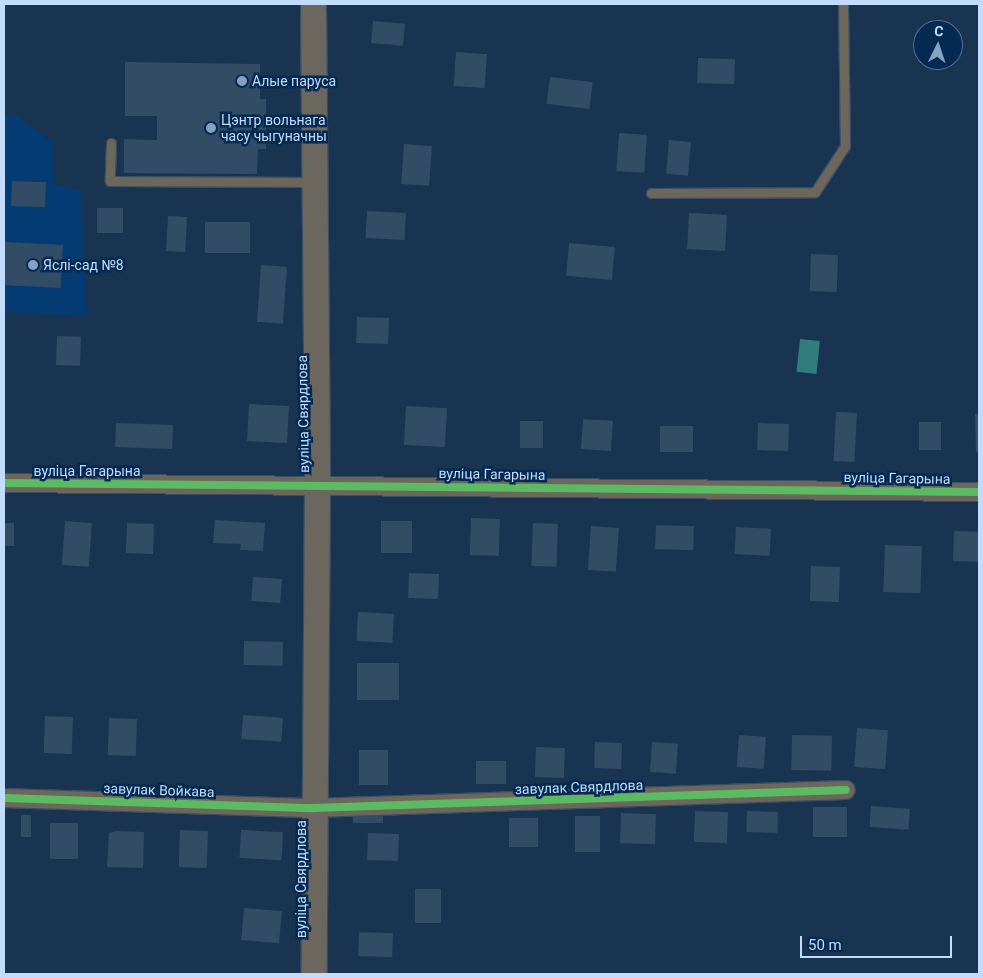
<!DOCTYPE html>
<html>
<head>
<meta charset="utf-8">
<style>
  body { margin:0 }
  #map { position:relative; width:983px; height:978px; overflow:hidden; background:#183450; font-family:Roboto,sans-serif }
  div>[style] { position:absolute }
  .built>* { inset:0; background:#033b72 }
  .water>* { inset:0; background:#307c7e; transform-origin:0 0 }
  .building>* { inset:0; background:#334c66; transform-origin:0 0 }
  .roads { filter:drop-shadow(1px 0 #384f66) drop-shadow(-1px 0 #384f66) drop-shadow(0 1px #384f66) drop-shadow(0 -1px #384f66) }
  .service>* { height:9px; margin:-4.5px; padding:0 4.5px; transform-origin:4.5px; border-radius:4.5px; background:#6d665b }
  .minor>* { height:18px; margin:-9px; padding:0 9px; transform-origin:9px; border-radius:9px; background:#6d665b }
  .secondary>* { height:25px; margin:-12.5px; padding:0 12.5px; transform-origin:12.5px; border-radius:12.5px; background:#6b675e }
  .cycleway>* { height:8px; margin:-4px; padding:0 4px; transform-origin:4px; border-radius:4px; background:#5cba63 }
  .dots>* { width:14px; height:14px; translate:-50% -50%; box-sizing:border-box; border:2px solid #052a52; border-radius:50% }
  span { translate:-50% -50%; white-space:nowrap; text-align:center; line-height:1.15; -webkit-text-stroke:5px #052a52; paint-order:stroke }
  .poi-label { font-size:14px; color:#c3dcfc }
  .left { translate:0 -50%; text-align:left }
  .street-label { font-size:14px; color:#c3dcfc }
  .frame { position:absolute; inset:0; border:5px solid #c3dcfc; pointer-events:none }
  .north { position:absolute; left:913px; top:20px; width:50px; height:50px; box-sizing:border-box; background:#052a52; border:1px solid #517196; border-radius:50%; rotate:4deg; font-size:14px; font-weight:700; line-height:20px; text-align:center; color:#c3dcfc }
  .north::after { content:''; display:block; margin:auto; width:18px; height:22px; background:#87a1c0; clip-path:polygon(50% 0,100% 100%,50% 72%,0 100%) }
  .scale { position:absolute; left:800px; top:936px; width:152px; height:22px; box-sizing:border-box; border:2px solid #c3dcfc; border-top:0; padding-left:6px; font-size:15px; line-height:18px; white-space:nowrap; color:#c3dcfc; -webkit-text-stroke:4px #052a52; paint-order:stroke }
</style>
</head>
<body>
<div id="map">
  <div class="built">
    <div style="clip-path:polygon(4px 116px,18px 116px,53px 144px,53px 183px,81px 191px,87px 316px,4px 312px)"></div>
  </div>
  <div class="water">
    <div style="left:800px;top:339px;width:20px;height:33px;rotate:6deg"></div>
  </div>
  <div class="building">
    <div style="left:373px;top:21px;width:32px;height:22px;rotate:5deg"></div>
    <div style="left:456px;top:52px;width:31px;height:34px;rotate:4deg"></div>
    <div style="left:698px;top:58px;width:37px;height:25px;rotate:2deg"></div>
    <div style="clip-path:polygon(125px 62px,260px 64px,260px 99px,266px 99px,266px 149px,258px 149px,257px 174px,124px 173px,124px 139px,157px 140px,157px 116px,125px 116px)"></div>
    <div style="left:550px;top:77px;width:43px;height:27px;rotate:7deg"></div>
    <div style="left:619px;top:133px;width:28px;height:38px;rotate:4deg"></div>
    <div style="left:669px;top:140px;width:22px;height:34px;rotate:5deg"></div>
    <div style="left:404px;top:144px;width:28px;height:40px;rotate:4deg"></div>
    <div style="left:12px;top:181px;width:34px;height:25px;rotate:2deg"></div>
    <div style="left:97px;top:208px;width:26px;height:25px"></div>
    <div style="left:367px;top:211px;width:39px;height:27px;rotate:3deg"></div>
    <div style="left:689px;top:213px;width:38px;height:36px;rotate:3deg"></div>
    <div style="left:168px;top:216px;width:19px;height:35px;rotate:3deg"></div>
    <div style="left:205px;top:222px;width:45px;height:31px"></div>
    <div style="left:4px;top:242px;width:59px;height:43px;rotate:3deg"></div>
    <div style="left:569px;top:243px;width:46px;height:33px;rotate:5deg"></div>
    <div style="left:811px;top:254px;width:27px;height:37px;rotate:2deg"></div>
    <div style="left:261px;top:265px;width:26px;height:57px;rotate:4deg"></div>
    <div style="left:357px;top:317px;width:32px;height:26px;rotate:2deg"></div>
    <div style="left:57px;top:336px;width:24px;height:29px;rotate:2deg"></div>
    <div style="left:249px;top:404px;width:40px;height:37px;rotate:3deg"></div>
    <div style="left:406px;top:406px;width:41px;height:39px;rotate:3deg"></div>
    <div style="left:836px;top:412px;width:21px;height:49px;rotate:3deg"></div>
    <div style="clip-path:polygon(975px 414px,979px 414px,979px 452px,976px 452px)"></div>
    <div style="left:583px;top:419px;width:30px;height:30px;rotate:4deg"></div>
    <div style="left:520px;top:421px;width:23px;height:27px"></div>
    <div style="left:941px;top:422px;width:28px;height:22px;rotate:90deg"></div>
    <div style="left:116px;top:423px;width:57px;height:24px;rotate:2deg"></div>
    <div style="left:758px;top:423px;width:31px;height:27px;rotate:2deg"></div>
    <div style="left:660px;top:426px;width:33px;height:26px"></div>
    <div style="left:471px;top:518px;width:29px;height:37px;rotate:2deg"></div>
    <div style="clip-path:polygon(215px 520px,265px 523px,263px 551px,240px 550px,241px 544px,213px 543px)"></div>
    <div style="left:65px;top:521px;width:27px;height:44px;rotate:4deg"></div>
    <div style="left:412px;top:521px;width:32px;height:31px;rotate:90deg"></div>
    <div style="left:4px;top:523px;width:10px;height:23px"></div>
    <div style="left:127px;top:523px;width:27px;height:30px;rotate:2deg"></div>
    <div style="left:533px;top:523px;width:25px;height:43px;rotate:2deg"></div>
    <div style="left:656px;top:525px;width:38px;height:24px;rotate:2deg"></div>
    <div style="left:591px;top:526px;width:28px;height:44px;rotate:4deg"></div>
    <div style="left:736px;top:527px;width:35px;height:27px;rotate:3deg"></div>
    <div style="left:954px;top:531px;width:25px;height:30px;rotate:2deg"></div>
    <div style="left:885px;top:545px;width:37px;height:47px;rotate:2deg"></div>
    <div style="left:811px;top:566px;width:29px;height:35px;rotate:2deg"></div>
    <div style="left:409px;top:573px;width:30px;height:25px;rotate:2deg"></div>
    <div style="left:253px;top:577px;width:29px;height:24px;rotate:4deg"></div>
    <div style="left:358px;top:612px;width:36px;height:29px;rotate:3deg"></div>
    <div style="left:244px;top:641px;width:39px;height:24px;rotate:1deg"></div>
    <div style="left:357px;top:663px;width:42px;height:37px"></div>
    <div style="left:243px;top:715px;width:40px;height:24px;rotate:4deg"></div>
    <div style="left:45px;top:716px;width:28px;height:37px;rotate:2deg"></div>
    <div style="left:109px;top:718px;width:28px;height:37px;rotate:2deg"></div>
    <div style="left:857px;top:728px;width:31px;height:39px;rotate:4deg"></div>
    <div style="left:739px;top:735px;width:27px;height:32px;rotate:4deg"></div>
    <div style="left:792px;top:735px;width:40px;height:35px;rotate:1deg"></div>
    <div style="left:595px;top:742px;width:27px;height:26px;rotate:2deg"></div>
    <div style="left:652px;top:742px;width:26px;height:30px;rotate:4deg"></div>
    <div style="left:536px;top:747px;width:29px;height:30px;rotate:2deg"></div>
    <div style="left:359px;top:750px;width:29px;height:35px"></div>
    <div style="left:506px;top:761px;width:23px;height:30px;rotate:90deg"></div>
    <div style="left:871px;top:806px;width:39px;height:21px;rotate:4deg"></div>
    <div style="left:813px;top:807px;width:34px;height:30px"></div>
    <div style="left:353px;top:810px;width:30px;height:13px"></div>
    <div style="left:695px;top:811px;width:33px;height:31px;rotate:2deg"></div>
    <div style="left:747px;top:811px;width:31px;height:21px;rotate:2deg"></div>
    <div style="left:621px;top:813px;width:35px;height:30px;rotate:2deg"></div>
    <div style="left:21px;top:815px;width:10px;height:22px"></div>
    <div style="left:575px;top:816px;width:25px;height:36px"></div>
    <div style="left:509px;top:818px;width:29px;height:29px"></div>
    <div style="left:50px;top:823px;width:28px;height:36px"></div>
    <div style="left:180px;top:830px;width:28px;height:37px;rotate:2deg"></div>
    <div style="left:241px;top:830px;width:42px;height:28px;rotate:3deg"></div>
    <div style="clip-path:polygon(117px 831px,144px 832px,143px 868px,107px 867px,109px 833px)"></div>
    <div style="left:368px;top:833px;width:31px;height:27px;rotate:2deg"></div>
    <div style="left:441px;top:889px;width:34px;height:26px;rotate:90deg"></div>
    <div style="left:244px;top:908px;width:38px;height:32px;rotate:5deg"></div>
    <div style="left:359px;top:932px;width:34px;height:24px;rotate:2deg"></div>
  </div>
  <div class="roads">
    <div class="service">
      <div style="left:111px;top:143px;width:38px;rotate:92deg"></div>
      <div style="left:110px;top:181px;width:202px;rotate:0.3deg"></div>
      <div style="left:651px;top:193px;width:164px;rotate:-0.3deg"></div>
      <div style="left:815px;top:192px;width:55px;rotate:-56.9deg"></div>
      <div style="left:845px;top:146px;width:142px;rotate:-90.8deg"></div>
    </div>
    <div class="minor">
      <div style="left:4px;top:483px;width:975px;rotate:0.53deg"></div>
      <div style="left:4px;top:798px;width:309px;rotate:1.9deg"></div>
      <div style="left:313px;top:808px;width:533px;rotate:-1.93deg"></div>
    </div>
    <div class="secondary">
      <div style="left:313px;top:4px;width:481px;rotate:89.5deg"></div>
      <div style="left:317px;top:485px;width:489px;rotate:90.4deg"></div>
    </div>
  </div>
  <div class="cycleway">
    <div style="left:4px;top:483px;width:975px;rotate:0.53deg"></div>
    <div style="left:4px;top:798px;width:309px;rotate:1.9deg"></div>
    <div style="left:313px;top:808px;width:533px;rotate:-1.93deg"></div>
  </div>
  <div class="dots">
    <div style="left:242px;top:81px;background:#87a1c0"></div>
    <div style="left:211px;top:128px;background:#87a1c0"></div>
    <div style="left:33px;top:265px;background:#87a1c0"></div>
  </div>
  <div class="poi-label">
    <span class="left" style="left:252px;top:81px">Алые паруса</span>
    <span class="left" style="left:221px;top:128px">Цэнтр вольнага<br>часу чыгуначны</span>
    <span class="left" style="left:43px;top:265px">Яслі-сад №8</span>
  </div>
  <div class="street-label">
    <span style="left:303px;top:414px;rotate:-91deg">вуліца Свярдлова</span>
    <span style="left:87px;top:471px">вуліца Гагарына</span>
    <span style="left:492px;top:474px;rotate:1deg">вуліца Гагарына</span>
    <span style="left:897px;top:478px;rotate:1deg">вуліца Гагарына</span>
    <span style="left:579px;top:787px;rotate:-2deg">завулак Свярдлова</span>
    <span style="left:159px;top:790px;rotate:2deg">завулак Войкава</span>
    <span style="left:301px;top:879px;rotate:-90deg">вуліца Свярдлова</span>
  </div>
  <div class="frame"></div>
  <div class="north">С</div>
  <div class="scale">50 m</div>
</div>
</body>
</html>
